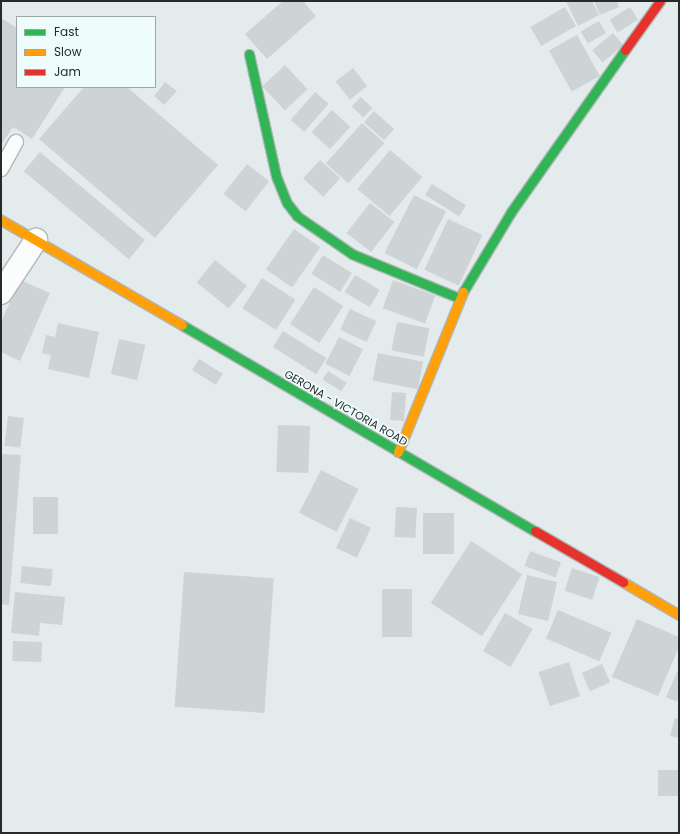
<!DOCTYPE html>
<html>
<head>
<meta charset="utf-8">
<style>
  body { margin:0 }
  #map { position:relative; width:680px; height:834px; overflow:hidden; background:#e4ebec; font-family:Poppins,sans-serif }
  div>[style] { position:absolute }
  .building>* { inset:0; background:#ced3d5; transform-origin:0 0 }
  .roads { filter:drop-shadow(1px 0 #b1b7b7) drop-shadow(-1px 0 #b1b7b7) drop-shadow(0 1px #b1b7b7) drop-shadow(0 -1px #b1b7b7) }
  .lane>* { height:14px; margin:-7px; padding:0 7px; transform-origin:7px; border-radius:7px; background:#fbfcfc }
  .street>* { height:22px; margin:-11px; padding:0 11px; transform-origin:11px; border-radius:11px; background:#fbfcfc }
  .fast>* { height:9px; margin:-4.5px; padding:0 4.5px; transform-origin:4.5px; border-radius:4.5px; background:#30b455 }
  .slow>* { height:9px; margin:-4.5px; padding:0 4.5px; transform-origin:4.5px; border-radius:4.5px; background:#ff9f0a }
  .jam>* { height:9px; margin:-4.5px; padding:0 4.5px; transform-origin:4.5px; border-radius:4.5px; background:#e5322d }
  span { translate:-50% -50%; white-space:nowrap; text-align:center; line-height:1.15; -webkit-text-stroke:3.5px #eefcfc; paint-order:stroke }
  .street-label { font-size:11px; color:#252a2b }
  .frame { position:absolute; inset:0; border:2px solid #252a2b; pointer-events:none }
  .legend { position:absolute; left:16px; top:16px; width:140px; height:72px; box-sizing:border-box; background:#eefcfc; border:1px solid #9ea8a8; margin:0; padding:5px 7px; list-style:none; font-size:12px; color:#252a2b }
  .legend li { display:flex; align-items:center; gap:8px; height:20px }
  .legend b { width:20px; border:1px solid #9ea8a8 }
</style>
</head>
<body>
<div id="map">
  <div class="building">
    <div style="clip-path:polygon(283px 1px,303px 1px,316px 16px,267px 59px,245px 34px)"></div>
    <div style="clip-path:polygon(566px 1px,592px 1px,599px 15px,578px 26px)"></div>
    <div style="clip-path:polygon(594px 1px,617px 1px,619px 7px,600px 15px)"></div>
    <div style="left:565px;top:7px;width:22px;height:40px;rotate:60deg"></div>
    <div style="left:630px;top:7px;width:15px;height:24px;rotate:58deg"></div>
    <div style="clip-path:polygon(1px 18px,17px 28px,17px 87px,65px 87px,32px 139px,13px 127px,1px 145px)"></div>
    <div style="left:599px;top:21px;width:14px;height:21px;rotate:60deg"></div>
    <div style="left:613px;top:33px;width:16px;height:27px;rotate:50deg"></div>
    <div style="left:577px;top:35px;width:47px;height:32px;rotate:61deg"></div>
    <div style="left:285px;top:65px;width:33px;height:31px;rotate:47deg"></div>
    <div style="left:353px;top:68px;width:23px;height:22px;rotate:52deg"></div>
    <div style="clip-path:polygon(165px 82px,177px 91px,164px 105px,154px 96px)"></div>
    <div style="clip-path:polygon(84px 87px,127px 87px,218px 165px,155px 238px,39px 139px)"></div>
    <div style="left:315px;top:92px;width:18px;height:37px;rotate:41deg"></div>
    <div style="left:361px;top:97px;width:16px;height:13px;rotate:45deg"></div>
    <div style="left:332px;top:110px;width:25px;height:30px;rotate:43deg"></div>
    <div style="left:374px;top:111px;width:27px;height:15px;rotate:42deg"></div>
    <div style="left:362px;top:123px;width:30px;height:54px;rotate:42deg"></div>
    <div style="left:390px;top:150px;width:42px;height:51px;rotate:40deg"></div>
    <div style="left:40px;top:152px;width:137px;height:25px;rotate:40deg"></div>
    <div style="left:320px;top:160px;width:27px;height:25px;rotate:42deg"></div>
    <div style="left:247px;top:164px;width:28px;height:38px;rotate:38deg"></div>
    <div style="left:432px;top:184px;width:40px;height:13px;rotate:32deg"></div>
    <div style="left:414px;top:195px;width:36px;height:65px;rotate:27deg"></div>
    <div style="left:370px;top:203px;width:31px;height:38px;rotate:38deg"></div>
    <div style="left:448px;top:219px;width:38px;height:56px;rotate:25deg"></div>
    <div style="left:294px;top:229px;width:32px;height:49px;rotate:35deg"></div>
    <div style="left:323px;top:255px;width:34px;height:22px;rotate:32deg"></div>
    <div style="left:215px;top:260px;width:41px;height:29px;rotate:39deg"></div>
    <div style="left:355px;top:275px;width:29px;height:20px;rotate:31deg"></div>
    <div style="left:262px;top:278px;width:40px;height:36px;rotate:33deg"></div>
    <div style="clip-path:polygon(20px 280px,50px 293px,20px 361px,1px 352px,1px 322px)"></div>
    <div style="left:393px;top:280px;width:45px;height:30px;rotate:20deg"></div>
    <div style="left:314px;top:287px;width:35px;height:44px;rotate:33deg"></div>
    <div style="left:350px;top:309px;width:29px;height:23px;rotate:25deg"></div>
    <div style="left:397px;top:322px;width:33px;height:29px;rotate:11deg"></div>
    <div style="clip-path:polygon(58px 323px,99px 332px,89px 378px,48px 369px,51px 355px,42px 353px,46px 335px,55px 337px)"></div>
    <div style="left:283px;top:331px;width:51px;height:19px;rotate:32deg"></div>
    <div style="left:339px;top:337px;width:27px;height:30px;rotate:27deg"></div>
    <div style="left:119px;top:339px;width:27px;height:36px;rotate:13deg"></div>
    <div style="left:378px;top:353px;width:46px;height:28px;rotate:11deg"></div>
    <div style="left:199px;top:359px;width:28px;height:13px;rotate:32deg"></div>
    <div style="left:328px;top:371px;width:22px;height:10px;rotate:32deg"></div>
    <div style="left:392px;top:392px;width:14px;height:28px;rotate:4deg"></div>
    <div style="left:8px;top:416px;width:16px;height:30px;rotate:7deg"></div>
    <div style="left:278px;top:425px;width:32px;height:47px;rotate:2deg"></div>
    <div style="clip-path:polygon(1px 454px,21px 455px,9px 605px,1px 604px)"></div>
    <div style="left:321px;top:470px;width:42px;height:48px;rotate:27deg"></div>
    <div style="left:33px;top:497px;width:25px;height:37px"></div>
    <div style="left:396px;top:507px;width:21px;height:30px;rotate:3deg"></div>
    <div style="left:423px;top:513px;width:31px;height:41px"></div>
    <div style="left:350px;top:518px;width:23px;height:33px;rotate:25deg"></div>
    <div style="left:471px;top:541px;width:61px;height:74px;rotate:33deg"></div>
    <div style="left:530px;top:551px;width:33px;height:16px;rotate:20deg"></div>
    <div style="left:22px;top:566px;width:31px;height:17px;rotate:6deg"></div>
    <div style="left:572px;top:568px;width:29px;height:24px;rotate:18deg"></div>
    <div style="left:184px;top:572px;width:90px;height:135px;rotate:4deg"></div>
    <div style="left:527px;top:575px;width:31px;height:40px;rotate:13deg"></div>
    <div style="left:382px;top:589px;width:30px;height:48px"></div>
    <div style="clip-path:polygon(15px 592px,65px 597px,62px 625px,40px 623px,39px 636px,11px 633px)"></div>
    <div style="left:558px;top:610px;width:58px;height:31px;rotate:23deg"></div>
    <div style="left:505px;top:613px;width:32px;height:44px;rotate:30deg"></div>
    <div style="clip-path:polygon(637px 619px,679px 637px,679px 647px,658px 696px,612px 677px)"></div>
    <div style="left:13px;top:641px;width:29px;height:20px;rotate:2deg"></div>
    <div style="left:569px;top:662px;width:36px;height:32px;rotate:72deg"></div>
    <div style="left:602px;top:664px;width:20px;height:22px;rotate:66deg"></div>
    <div style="clip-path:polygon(679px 668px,679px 696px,677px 702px,666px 697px)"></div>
    <div style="clip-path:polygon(675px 718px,679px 719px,679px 738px,670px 736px)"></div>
    <div style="left:679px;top:770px;width:26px;height:21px;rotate:90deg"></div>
  </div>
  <div class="roads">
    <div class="lane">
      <div style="left:1px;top:169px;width:31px;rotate:-61deg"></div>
    </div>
    <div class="street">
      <div style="left:1px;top:293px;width:64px;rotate:-56.6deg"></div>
    </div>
    <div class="fast">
      <div style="left:249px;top:54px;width:125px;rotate:77.5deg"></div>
      <div style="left:276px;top:176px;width:29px;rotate:68deg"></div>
      <div style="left:287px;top:203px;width:16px;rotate:52deg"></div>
      <div style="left:297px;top:216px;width:67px;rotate:34.6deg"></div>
      <div style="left:352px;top:254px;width:116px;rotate:22.4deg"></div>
      <div style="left:463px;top:292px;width:93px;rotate:-59deg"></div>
      <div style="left:511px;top:212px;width:198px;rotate:-54.9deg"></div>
      <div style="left:182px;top:325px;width:409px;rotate:30.3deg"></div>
    </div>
    <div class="slow">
      <div style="left:1px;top:220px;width:209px;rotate:30.1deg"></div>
      <div style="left:398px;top:452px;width:173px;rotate:-67.9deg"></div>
      <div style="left:623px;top:582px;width:65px;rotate:30.5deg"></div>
    </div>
    <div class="jam">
      <div style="left:625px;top:50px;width:60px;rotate:-54.5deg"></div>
      <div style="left:535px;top:531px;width:102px;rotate:30.1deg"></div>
    </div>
  </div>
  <div class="street-label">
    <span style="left:346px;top:408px;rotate:30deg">GERONA - VICTORIA ROAD</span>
  </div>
  <div class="frame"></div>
  <ul class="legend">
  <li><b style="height:5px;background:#30b455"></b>Fast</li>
  <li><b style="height:5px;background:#ff9f0a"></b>Slow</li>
  <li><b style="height:5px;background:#e5322d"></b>Jam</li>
  </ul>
</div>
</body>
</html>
